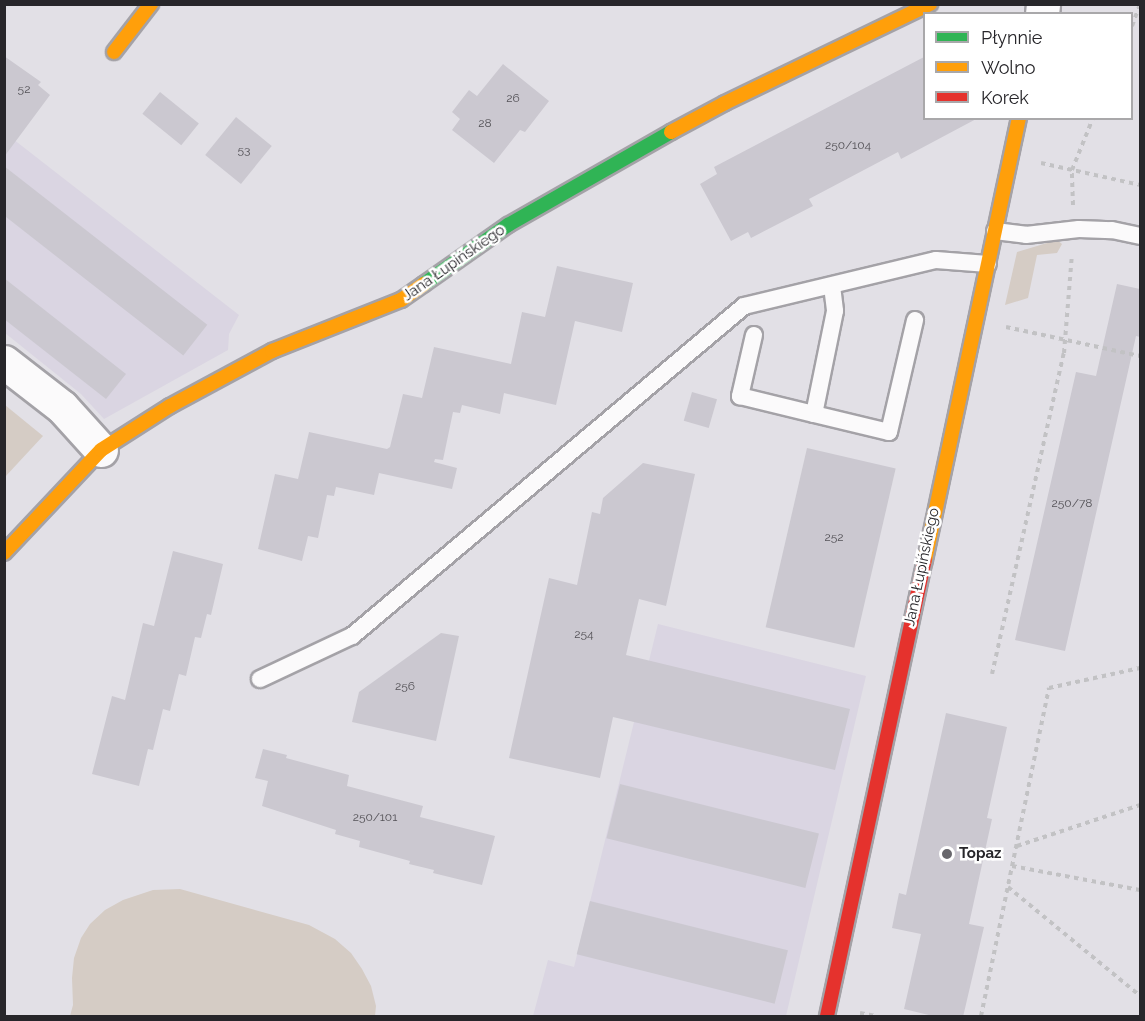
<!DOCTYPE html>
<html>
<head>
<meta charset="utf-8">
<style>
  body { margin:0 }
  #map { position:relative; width:1145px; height:1021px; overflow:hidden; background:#e2e0e6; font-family:Raleway,sans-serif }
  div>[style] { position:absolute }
  .built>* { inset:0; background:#dad5e2 }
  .green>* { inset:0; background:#d5ccc5 }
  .building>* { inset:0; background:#cbc8d0; transform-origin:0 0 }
  .path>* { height:4px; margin-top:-2px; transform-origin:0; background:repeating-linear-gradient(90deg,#c2c2c4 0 4.5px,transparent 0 9px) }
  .roads { filter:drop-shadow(2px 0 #a4a2a7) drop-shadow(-2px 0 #a4a2a7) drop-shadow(0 2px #a4a2a7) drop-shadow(0 -2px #a4a2a7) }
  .lane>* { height:16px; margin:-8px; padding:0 8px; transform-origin:8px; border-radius:8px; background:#fbfafb }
  .street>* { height:33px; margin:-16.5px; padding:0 16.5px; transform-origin:16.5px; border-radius:16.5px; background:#fbfafb }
  .fast>* { height:14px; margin:-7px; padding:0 7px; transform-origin:7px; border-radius:7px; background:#30b455 }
  .slow>* { height:14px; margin:-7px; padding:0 7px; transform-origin:7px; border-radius:7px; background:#ff9f0a }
  .jam>* { height:14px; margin:-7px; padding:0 7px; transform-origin:7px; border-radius:7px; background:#e5322d }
  .dots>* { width:16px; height:16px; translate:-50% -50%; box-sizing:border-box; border:3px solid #fff; border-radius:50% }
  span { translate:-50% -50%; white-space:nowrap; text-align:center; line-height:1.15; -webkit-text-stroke:5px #fff; paint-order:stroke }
  .number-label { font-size:12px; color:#545257 }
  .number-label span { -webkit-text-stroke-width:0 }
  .street-label { font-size:15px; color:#27262a }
  .poi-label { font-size:15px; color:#27262a; font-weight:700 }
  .left { translate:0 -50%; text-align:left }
  .frame { position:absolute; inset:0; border:6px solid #27262a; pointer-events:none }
  .legend { position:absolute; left:923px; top:12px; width:210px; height:108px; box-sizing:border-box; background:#fff; border:2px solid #a9a8aa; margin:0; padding:8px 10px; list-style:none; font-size:18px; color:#27262a }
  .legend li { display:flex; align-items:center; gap:12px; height:30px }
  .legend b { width:30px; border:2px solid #a9a8aa }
</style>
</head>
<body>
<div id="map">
  <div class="built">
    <div style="clip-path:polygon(4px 132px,239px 315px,229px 334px,228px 350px,104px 419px,81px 394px,5px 333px)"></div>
    <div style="clip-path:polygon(658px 624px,866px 676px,786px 1016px,533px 1016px,548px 960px,574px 967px)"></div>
  </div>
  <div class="green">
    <div style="clip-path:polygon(1057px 240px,1062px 244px,1057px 253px,1037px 255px,1028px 298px,1005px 305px,1017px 252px)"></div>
    <div style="clip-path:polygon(5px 405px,43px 436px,5px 477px,4px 477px)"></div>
    <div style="clip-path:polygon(180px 889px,309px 925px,335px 939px,351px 953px,362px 969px,371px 986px,376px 1006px,375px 1016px,70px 1016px,73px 1005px,72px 978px,74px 958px,81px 938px,90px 924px,105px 910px,123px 900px,153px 890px)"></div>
  </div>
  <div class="building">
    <div style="clip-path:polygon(4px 56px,41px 82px,38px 85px,50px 95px,4px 157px)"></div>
    <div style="clip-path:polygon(924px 57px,924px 118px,978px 118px,901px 159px,898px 152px,809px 199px,813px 206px,751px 238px,748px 232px,731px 241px,700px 184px,717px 174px,714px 167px)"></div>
    <div style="clip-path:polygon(503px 64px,549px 101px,525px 132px,520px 130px,494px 163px,452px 130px,460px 119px,452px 112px,469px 90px,477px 96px)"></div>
    <div style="left:160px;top:92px;width:50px;height:28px;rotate:39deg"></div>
    <div style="left:236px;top:117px;width:46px;height:49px;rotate:39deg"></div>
    <div style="left:4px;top:166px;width:258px;height:39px;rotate:38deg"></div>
    <div style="clip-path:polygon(557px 266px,633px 283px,622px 332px,575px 321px,556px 405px,504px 393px,500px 414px,462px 405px,460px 413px,453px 412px,443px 460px,435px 459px,434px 462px,457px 468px,452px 489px,379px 473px,374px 495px,336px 487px,334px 496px,327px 495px,318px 538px,308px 536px,302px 561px,258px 549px,275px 474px,298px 479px,309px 432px,387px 449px,390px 447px,403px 394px,422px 398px,434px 347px,511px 364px,522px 312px,545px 317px)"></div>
    <div style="clip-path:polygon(4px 278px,126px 374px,106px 399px,4px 319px)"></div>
    <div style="clip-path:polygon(1117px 284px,1140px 289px,1140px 337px,1136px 336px,1065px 651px,1015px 640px,1076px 372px,1096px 376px)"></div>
    <div style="left:692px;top:392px;width:26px;height:30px;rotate:16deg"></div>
    <div style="left:807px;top:448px;width:91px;height:184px;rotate:13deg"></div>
    <div style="clip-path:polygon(643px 463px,695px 474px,666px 606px,639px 599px,626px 655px,850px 709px,835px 770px,613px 717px,600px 778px,509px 758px,549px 578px,577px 585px,592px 512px,600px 514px,603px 498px)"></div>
    <div style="clip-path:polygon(173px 551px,223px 564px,211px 615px,207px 614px,201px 638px,195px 637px,186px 676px,179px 674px,170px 711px,163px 709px,153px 750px,148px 749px,139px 786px,92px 774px,112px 696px,125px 700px,143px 623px,154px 626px)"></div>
    <div style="clip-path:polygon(441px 633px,459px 636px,436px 741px,352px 722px,359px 692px)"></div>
    <div style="clip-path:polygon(946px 713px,1007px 727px,987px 818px,992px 819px,969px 924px,984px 927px,963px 1017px,937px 1017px,904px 1009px,921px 934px,892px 928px,899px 893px,906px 895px)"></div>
    <div style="clip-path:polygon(263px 749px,287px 755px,286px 758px,349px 775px,347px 786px,423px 806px,420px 817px,495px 836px,482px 885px,433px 873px,434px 870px,409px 864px,410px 861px,359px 847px,360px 841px,335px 834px,336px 830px,262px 806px,268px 781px,255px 778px)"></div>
    <div style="left:620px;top:784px;width:205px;height:56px;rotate:14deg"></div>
    <div style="left:590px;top:901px;width:204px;height:55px;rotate:14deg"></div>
  </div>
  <div class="path">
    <div style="left:1132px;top:26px;width:23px;rotate:-70deg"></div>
    <div style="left:1041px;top:163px;width:101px;rotate:12.5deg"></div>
    <div style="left:1073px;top:205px;width:35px;rotate:-92deg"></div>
    <div style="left:1072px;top:170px;width:56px;rotate:-68deg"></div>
    <div style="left:1006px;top:327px;width:137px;rotate:12.2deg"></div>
    <div style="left:992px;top:674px;width:329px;rotate:-77.4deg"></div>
    <div style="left:1064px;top:353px;width:99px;rotate:-85.4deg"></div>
    <div style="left:1017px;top:846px;width:130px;rotate:-18.4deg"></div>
    <div style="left:1012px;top:866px;width:130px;rotate:10.6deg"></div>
    <div style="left:1008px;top:887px;width:171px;rotate:39.5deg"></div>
    <div style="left:860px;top:1013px;width:16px;rotate:11deg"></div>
    <div style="left:981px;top:1016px;width:335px;rotate:-78.3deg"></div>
    <div style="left:1049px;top:688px;width:93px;rotate:-12.4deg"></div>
  </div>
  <div class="roads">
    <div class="lane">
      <div style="left:995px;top:231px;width:31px;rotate:7deg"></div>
      <div style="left:1026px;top:235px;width:53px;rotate:-6.5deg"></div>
      <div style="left:1079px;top:229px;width:33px;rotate:2deg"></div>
      <div style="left:1112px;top:230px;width:29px;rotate:12deg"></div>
      <div style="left:832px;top:286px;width:25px;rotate:83deg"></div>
      <div style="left:835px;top:311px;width:105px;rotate:101.5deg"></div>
      <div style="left:814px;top:414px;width:77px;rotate:13.5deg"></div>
      <div style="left:889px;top:432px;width:115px;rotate:-76.9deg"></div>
      <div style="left:754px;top:335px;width:63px;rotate:102.9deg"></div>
      <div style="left:740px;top:396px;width:76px;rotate:13.7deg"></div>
      <div style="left:260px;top:679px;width:102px;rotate:-25.1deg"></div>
      <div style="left:352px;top:636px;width:512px;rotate:-40.09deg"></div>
      <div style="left:744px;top:306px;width:197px;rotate:-13.5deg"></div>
      <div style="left:936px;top:260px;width:52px;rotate:4.4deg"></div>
    </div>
    <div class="street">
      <div style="left:1042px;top:14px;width:10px;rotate:-84deg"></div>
      <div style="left:4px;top:362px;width:73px;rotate:37.8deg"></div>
      <div style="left:62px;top:407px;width:58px;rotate:47.8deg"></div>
    </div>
    <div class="fast">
      <div style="left:424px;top:284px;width:103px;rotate:-35.1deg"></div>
      <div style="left:508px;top:225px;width:188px;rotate:-29.7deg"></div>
    </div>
    <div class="slow">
      <div style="left:114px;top:52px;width:61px;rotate:-52.4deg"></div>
      <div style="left:671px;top:132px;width:61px;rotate:-28.2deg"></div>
      <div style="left:725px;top:103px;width:228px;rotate:-25.8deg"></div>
      <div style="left:4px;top:553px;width:141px;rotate:-46.7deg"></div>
      <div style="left:101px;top:450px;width:82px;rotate:-32.5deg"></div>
      <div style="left:170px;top:406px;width:116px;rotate:-28.3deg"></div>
      <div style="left:272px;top:351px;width:139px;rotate:-21.6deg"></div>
      <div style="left:401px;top:300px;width:28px;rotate:-35deg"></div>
      <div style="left:925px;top:560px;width:452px;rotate:-78deg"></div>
    </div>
    <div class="jam">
      <div style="left:827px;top:1016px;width:466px;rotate:-77.9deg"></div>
    </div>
  </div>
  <div class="dots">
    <div style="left:947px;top:854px;background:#68676c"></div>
  </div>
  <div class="number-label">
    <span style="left:24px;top:90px">52</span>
    <span style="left:513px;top:99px">26</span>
    <span style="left:485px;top:124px">28</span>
    <span style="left:848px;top:146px">250/104</span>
    <span style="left:244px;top:151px">53</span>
    <span style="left:1072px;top:504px">250/78</span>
    <span style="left:834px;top:538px">252</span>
    <span style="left:584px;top:635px">254</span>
    <span style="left:405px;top:687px">256</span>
    <span style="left:375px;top:818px">250/101</span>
  </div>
  <div class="street-label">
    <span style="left:454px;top:263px;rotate:-35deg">Jana Łupińskiego</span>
    <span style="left:922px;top:567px;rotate:-78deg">Jana Łupińskiego</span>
  </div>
  <div class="poi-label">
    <span class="left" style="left:959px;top:854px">Topaz</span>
  </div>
  <div class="frame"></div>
  <ul class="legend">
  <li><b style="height:8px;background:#30b455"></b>Płynnie</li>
  <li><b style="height:8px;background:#ff9f0a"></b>Wolno</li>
  <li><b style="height:8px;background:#e5322d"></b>Korek</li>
  </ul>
</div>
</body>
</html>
